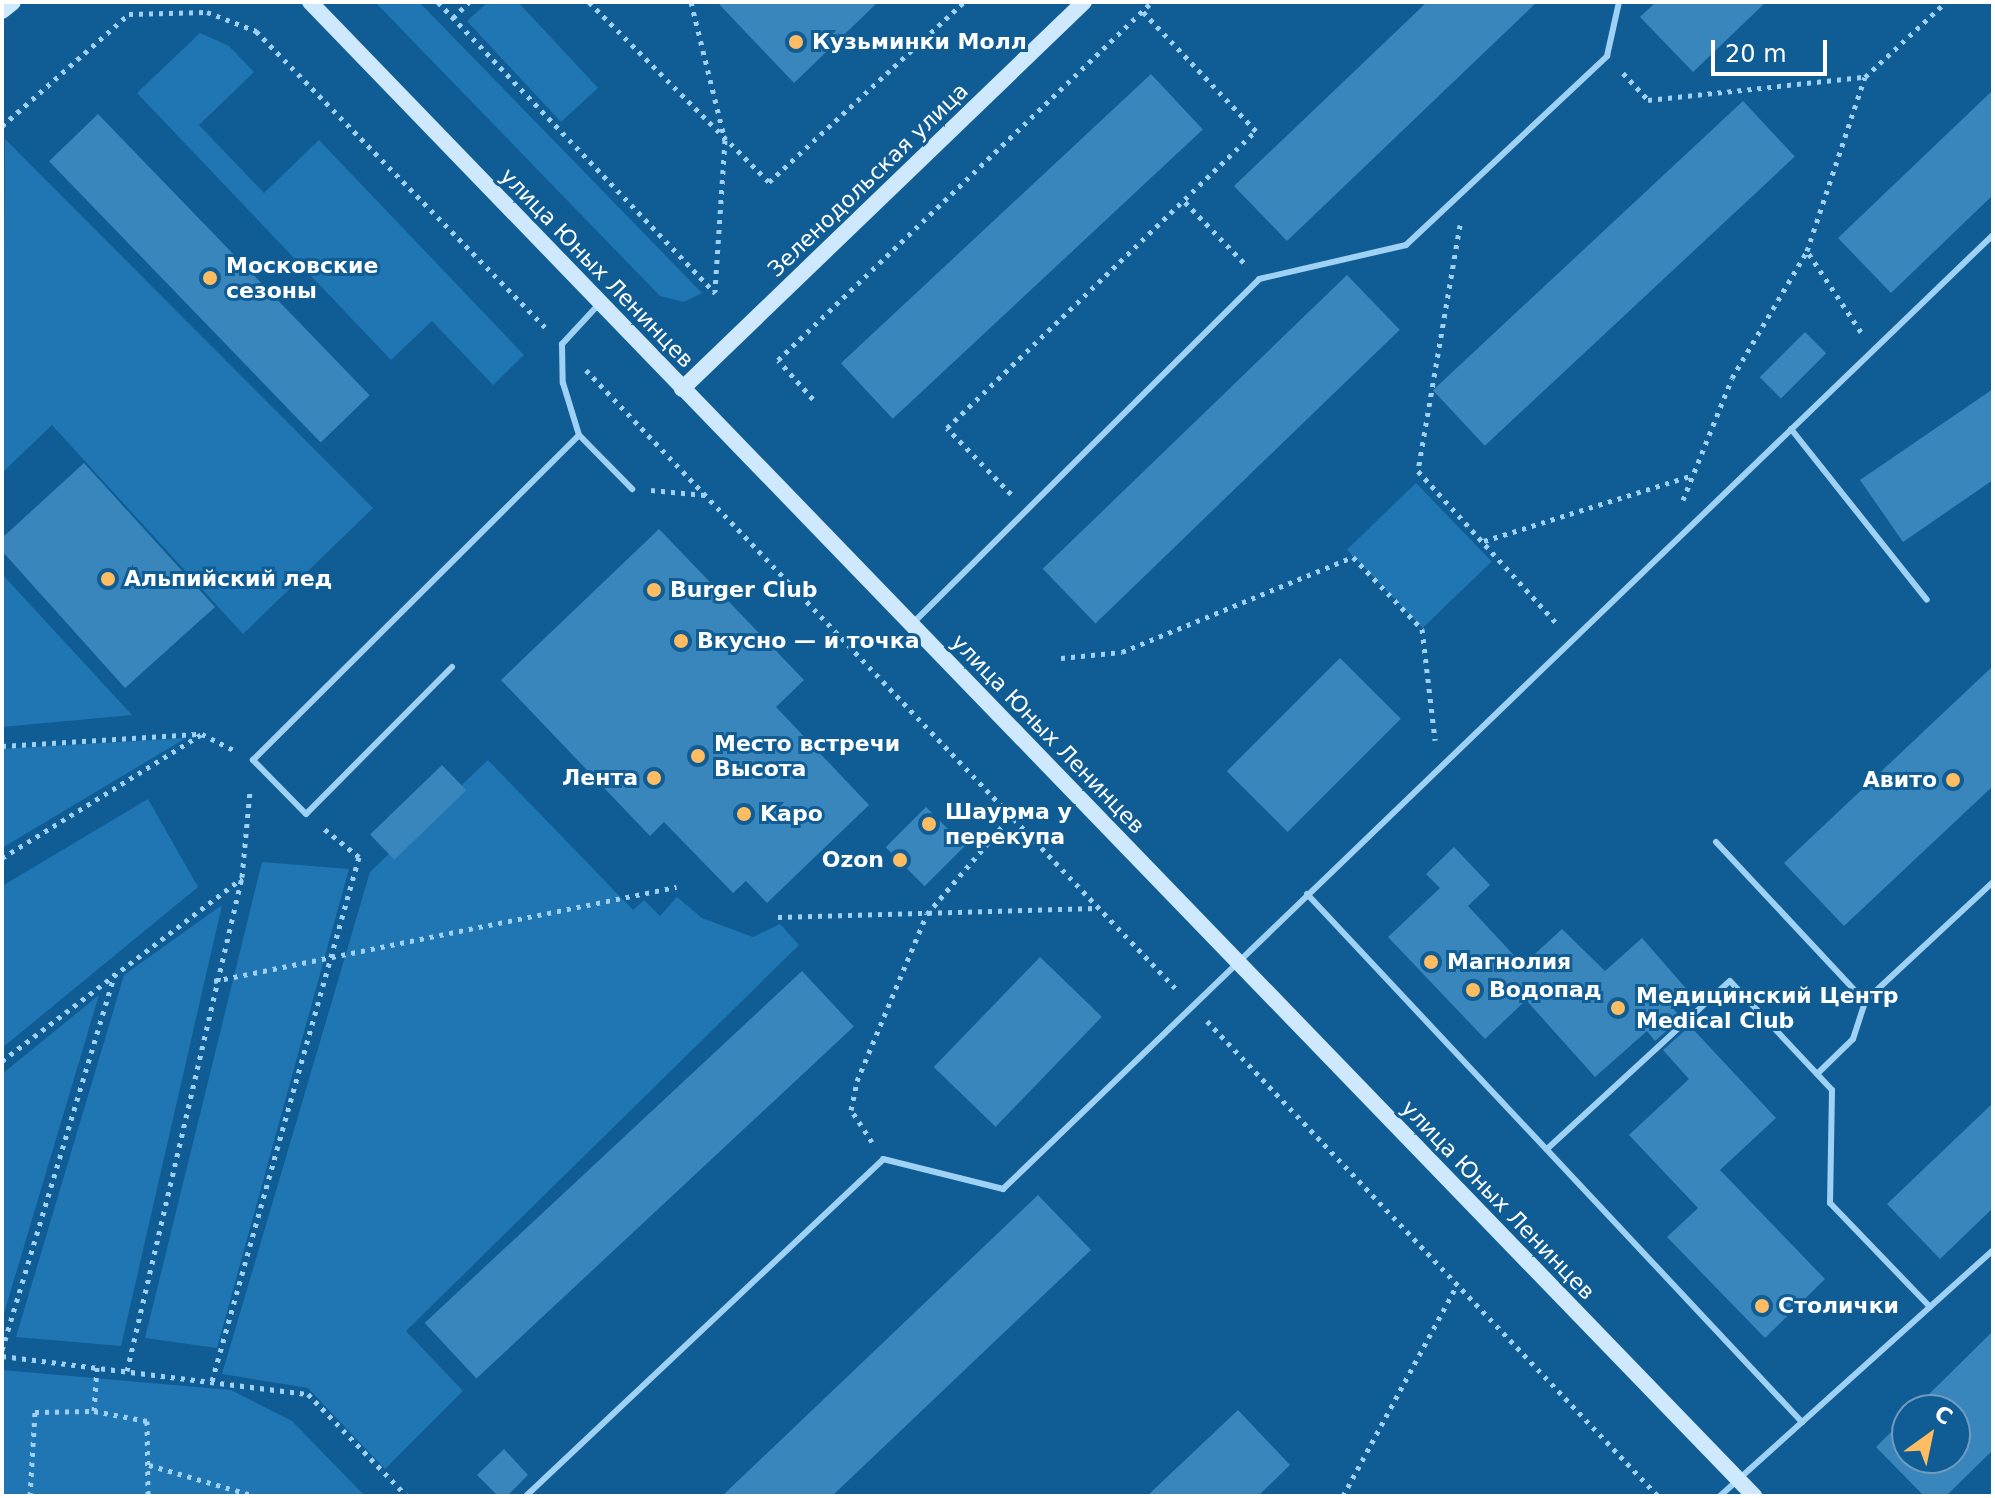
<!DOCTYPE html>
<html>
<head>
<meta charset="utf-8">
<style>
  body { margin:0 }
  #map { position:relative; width:1995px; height:1498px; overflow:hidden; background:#105c95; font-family:"DejaVu Sans",sans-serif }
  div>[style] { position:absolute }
  .green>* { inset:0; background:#1f76b2; transform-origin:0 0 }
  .building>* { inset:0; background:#3986bd; transform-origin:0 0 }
  .path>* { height:5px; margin-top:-2.5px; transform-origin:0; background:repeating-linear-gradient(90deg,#9ed1f4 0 4px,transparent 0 10px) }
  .lane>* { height:6px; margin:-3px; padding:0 3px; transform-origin:3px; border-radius:3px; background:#9ed1f4 }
  .secondary>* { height:16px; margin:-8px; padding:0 8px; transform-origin:8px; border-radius:8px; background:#cee9fd }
  .dots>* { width:22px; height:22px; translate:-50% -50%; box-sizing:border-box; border:4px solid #105c95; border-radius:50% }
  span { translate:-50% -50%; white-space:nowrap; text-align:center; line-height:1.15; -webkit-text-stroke:6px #105c95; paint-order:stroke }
  .poi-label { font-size:22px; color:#fff; font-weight:700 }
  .left { translate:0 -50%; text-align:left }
  .right { translate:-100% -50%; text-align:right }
  .street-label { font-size:22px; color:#fff }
  .frame { position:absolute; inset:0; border:4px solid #fff; pointer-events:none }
  .north { position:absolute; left:1891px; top:1394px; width:80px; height:80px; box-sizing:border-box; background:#105c95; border:2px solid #709dbf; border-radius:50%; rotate:33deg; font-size:22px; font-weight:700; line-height:32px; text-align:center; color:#fff }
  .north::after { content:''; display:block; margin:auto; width:28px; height:36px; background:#ffbc61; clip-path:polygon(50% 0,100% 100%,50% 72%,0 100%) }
  .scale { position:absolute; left:1711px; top:40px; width:116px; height:36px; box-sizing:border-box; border:4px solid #fff; border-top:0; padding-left:10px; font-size:24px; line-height:28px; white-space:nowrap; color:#fff; -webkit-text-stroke:6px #105c95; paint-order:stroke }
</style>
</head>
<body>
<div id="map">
  <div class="green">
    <div style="clip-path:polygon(375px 2px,419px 2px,702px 293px,684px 302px,660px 296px)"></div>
    <div style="clip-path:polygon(488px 2px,518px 2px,598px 88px,561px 122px,467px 21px)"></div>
    <div style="clip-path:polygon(200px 33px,229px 46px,254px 72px,199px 125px,264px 193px,319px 140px,524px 355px,493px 385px,432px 321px,391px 360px,137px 93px)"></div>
    <div style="clip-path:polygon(5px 139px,373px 508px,243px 634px,52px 425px,2px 473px)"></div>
    <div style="left:1416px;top:483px;width:109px;height:96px;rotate:46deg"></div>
    <div style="clip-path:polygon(2px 574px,132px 715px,2px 727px)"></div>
    <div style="clip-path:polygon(186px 738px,2px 848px,2px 749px)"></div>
    <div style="clip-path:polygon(488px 760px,633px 910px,644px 900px,660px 916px,677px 897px,702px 918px,753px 937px,780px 924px,799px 945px,406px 1331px,463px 1391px,385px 1469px,308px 1388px,222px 1374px,370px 872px)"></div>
    <div style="clip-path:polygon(148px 799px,198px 887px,2px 1048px,2px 886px)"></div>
    <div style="clip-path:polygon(262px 862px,349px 869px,217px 1348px,145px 1338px)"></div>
    <div style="clip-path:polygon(222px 905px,121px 1346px,16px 1337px,124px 975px)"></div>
    <div style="clip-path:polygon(99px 995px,2px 1320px,2px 1074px)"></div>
    <div style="clip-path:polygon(2px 1370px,231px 1390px,292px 1421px,365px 1496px,2px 1496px)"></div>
  </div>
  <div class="building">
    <div style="clip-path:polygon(717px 2px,878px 2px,794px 83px)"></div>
    <div style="clip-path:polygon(1427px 2px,1537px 2px,1287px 241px,1234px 186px)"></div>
    <div style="clip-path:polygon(1656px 2px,1766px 2px,1693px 72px,1640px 17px)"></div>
    <div style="left:1151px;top:74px;width:76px;height:424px;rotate:47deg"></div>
    <div style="clip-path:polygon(1993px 90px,1993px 195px,1891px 293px,1838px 238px)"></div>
    <div style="left:1743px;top:101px;width:76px;height:424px;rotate:47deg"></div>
    <div style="left:98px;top:114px;width:391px;height:68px;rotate:46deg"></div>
    <div style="left:1347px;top:275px;width:76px;height:423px;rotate:46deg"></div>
    <div style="left:1805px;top:332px;width:30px;height:64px;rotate:45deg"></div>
    <div style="clip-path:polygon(1993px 389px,1993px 480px,1903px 542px,1860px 480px)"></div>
    <div style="clip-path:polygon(84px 463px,215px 607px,125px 688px,2px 551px,2px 538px)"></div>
    <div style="clip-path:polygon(659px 529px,804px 680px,776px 707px,869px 805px,767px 903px,746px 881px,733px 893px,664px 822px,650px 836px,501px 680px)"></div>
    <div style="left:1340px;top:658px;width:86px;height:160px;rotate:45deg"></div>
    <div style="clip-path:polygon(1993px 666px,1993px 786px,1844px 926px,1784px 863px)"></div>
    <div style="left:442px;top:765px;width:35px;height:100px;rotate:46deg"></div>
    <div style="left:926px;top:807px;width:55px;height:57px;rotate:45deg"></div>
    <div style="clip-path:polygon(1454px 847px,1490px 885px,1468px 906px,1523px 965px,1562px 929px,1605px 971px,1642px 938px,1690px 993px,1673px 1008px,1681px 1018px,1655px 1041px,1647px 1031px,1595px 1077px,1526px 1000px,1485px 1039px,1388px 937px,1440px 888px,1426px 874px)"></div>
    <div style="left:1040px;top:957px;width:86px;height:153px;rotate:44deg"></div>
    <div style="left:802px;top:971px;width:76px;height:516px;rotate:47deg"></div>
    <div style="clip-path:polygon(1690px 1026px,1776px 1118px,1720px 1170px,1825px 1279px,1765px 1338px,1667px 1237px,1698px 1208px,1629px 1135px,1689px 1079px,1663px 1050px)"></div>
    <div style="clip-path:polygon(1993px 1103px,1993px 1208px,1940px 1259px,1887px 1204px)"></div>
    <div style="clip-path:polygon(1038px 1195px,1091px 1250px,832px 1496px,722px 1496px)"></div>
    <div style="clip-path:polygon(1993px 1331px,1993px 1450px,1946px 1496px,1924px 1496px,1876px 1447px,1907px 1416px,1907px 1458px,1955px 1458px,1955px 1410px,1913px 1410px)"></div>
    <div style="clip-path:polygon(1238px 1410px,1290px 1465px,1258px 1496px,1147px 1496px)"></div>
    <div style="clip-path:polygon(504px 1449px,528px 1475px,507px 1496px,498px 1496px,477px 1475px)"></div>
  </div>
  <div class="path">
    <div style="left:438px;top:2px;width:402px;rotate:46.4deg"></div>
    <div style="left:589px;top:2px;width:255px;rotate:45deg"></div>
    <div style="left:769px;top:182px;width:265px;rotate:-42.7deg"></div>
    <div style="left:691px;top:2px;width:142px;rotate:76.2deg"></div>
    <div style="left:725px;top:140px;width:152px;rotate:93.8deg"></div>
    <div style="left:453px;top:18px;width:23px;rotate:-45deg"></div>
    <div style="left:1623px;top:73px;width:37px;rotate:47deg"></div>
    <div style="left:1648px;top:100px;width:218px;rotate:-6.1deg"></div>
    <div style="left:2px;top:126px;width:169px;rotate:-41.4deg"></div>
    <div style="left:129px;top:14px;width:78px;rotate:-1.5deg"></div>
    <div style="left:207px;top:12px;width:53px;rotate:21.2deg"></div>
    <div style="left:256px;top:31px;width:415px;rotate:45.7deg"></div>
    <div style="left:1185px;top:202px;width:86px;rotate:45.9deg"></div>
    <div style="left:1460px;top:225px;width:250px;rotate:99.7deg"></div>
    <div style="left:1418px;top:471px;width:208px;rotate:47.7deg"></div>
    <div style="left:1861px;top:332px;width:97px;rotate:-123.7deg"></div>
    <div style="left:1807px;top:251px;width:183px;rotate:-71.6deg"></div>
    <div style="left:1865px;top:77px;width:110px;rotate:-42.8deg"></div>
    <div style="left:586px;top:370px;width:858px;rotate:46.37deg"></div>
    <div style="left:813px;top:399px;width:52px;rotate:-131.9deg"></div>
    <div style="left:778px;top:360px;width:518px;rotate:-43.75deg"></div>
    <div style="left:651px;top:490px;width:54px;rotate:5.3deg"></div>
    <div style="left:1011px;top:494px;width:92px;rotate:-134.1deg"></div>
    <div style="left:947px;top:428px;width:429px;rotate:-43.9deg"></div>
    <div style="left:1256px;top:131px;width:166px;rotate:-133.5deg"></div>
    <div style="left:1683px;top:500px;width:131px;rotate:-68.1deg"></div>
    <div style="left:1732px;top:378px;width:147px;rotate:-59.4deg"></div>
    <div style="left:1484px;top:541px;width:219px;rotate:-17.5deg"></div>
    <div style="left:1061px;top:658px;width:61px;rotate:-5.6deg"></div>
    <div style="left:1122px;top:652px;width:250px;rotate:-22.4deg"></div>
    <div style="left:1353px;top:557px;width:100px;rotate:46.2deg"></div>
    <div style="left:1422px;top:629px;width:112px;rotate:83.3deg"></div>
    <div style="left:2px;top:746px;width:199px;rotate:-3.5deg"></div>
    <div style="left:2px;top:858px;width:235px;rotate:-31.8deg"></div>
    <div style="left:202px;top:734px;width:37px;rotate:27deg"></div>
    <div style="left:778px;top:917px;width:319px;rotate:-1.6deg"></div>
    <div style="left:214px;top:981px;width:472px;rotate:-11.5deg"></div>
    <div style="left:1207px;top:1021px;width:655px;rotate:46.48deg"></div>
    <div style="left:2px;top:1061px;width:302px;rotate:-37.3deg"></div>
    <div style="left:872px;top:1142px;width:38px;rotate:-123deg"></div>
    <div style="left:851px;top:1110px;width:30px;rotate:-78deg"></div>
    <div style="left:857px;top:1081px;width:181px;rotate:-67.3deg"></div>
    <div style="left:927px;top:914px;width:129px;rotate:-49.4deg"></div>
    <div style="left:2px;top:1350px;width:397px;rotate:-73.3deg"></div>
    <div style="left:2px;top:1356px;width:308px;rotate:7.1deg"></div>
    <div style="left:308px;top:1394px;width:142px;rotate:45.9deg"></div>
    <div style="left:127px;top:1371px;width:507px;rotate:-76.9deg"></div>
    <div style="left:242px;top:877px;width:87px;rotate:-84.7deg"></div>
    <div style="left:212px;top:1381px;width:544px;rotate:-74.33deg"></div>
    <div style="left:359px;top:857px;width:48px;rotate:-141deg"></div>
    <div style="left:94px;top:1411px;width:54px;rotate:10.7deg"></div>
    <div style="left:147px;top:1421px;width:75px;rotate:89.2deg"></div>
    <div style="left:149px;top:1465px;width:110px;rotate:16.3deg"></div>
    <div style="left:30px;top:1496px;width:84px;rotate:-86.6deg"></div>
    <div style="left:35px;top:1412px;width:59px;rotate:-1deg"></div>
    <div style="left:94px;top:1411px;width:44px;rotate:-86.1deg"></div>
    <div style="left:1343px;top:1496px;width:240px;rotate:-61.6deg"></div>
  </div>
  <div class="lane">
    <div style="left:600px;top:303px;width:56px;rotate:132.8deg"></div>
    <div style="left:562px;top:344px;width:39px;rotate:89deg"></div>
    <div style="left:563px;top:383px;width:54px;rotate:72.9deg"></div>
    <div style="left:579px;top:435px;width:76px;rotate:45.5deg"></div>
    <div style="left:1791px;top:429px;width:218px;rotate:51.5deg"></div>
    <div style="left:912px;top:624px;width:489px;rotate:-44.8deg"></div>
    <div style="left:1259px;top:279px;width:151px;rotate:-13deg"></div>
    <div style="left:1406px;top:245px;width:276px;rotate:-43.2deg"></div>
    <div style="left:1607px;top:56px;width:55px;rotate:-77.5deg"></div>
    <div style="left:452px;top:667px;width:207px;rotate:134.8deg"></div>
    <div style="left:306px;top:814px;width:76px;rotate:-134.5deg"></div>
    <div style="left:253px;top:760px;width:460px;rotate:-44.9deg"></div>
    <div style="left:1716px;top:842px;width:218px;rotate:46.9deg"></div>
    <div style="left:1307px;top:894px;width:724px;rotate:46.85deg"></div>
    <div style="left:1817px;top:1074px;width:50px;rotate:-44.2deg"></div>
    <div style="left:1853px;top:1039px;width:40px;rotate:-72deg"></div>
    <div style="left:1865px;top:1001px;width:175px;rotate:-42.9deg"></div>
    <div style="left:1547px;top:1149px;width:248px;rotate:-42.6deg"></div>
    <div style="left:1730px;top:981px;width:149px;rotate:46.9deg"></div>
    <div style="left:1832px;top:1090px;width:113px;rotate:91deg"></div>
    <div style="left:1830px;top:1203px;width:144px;rotate:46.1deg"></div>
    <div style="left:526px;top:1496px;width:491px;rotate:-43.3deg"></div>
    <div style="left:883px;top:1159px;width:124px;rotate:14deg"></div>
    <div style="left:1003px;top:1189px;width:1375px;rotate:-43.94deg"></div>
    <div style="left:1720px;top:1496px;width:367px;rotate:-42deg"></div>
  </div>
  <div class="secondary">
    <div style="left:310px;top:2px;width:2078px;rotate:45.97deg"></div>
    <div style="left:2px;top:11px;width:14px;rotate:-39deg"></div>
    <div style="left:682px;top:389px;width:558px;rotate:-43.91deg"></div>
  </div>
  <div class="dots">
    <div style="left:796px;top:42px;background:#ffbc61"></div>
    <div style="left:210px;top:278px;background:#ffbc61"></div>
    <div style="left:108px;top:579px;background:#ffbc61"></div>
    <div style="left:654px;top:590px;background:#ffbc61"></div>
    <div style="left:681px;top:641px;background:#ffbc61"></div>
    <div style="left:698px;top:756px;background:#ffbc61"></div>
    <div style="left:654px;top:778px;background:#ffbc61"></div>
    <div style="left:1953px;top:780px;background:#ffbc61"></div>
    <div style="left:744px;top:814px;background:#ffbc61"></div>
    <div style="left:929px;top:824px;background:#ffbc61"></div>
    <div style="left:900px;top:860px;background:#ffbc61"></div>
    <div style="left:1431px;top:962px;background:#ffbc61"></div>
    <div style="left:1473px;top:990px;background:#ffbc61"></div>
    <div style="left:1618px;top:1008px;background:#ffbc61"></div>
    <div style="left:1762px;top:1306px;background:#ffbc61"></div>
  </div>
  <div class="poi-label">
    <span class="left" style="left:812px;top:42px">Кузьминки Молл</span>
    <span class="left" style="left:226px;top:278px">Московские<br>сезоны</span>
    <span class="left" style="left:124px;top:579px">Альпийский лед</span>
    <span class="left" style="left:670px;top:590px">Burger Club</span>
    <span class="left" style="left:697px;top:641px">Вкусно — и точка</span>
    <span class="left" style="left:714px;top:756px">Место встречи<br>Высота</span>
    <span class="right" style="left:638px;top:778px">Лента</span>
    <span class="right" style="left:1937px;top:780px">Авито</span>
    <span class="left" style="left:945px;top:824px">Шаурма у<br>перекупа</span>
    <span class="left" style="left:760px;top:814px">Kapo</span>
    <span class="right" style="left:884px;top:860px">Ozon</span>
    <span class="left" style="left:1447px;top:962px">Магнолия</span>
    <span class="left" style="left:1489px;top:990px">Водопад</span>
    <span class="left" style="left:1636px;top:1008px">Медицинский Центр<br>Medical Club</span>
    <span class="left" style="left:1778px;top:1306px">Столички</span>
  </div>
  <div class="street-label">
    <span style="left:868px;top:180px;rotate:-44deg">Зеленодольская улица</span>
    <span style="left:597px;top:268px;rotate:46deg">улица Юных Ленинцев</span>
    <span style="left:1048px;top:734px;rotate:46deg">улица Юных Ленинцев</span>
    <span style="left:1498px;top:1200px;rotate:46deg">улица Юных Ленинцев</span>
  </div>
  <div class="frame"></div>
  <div class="north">С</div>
  <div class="scale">20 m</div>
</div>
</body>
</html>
